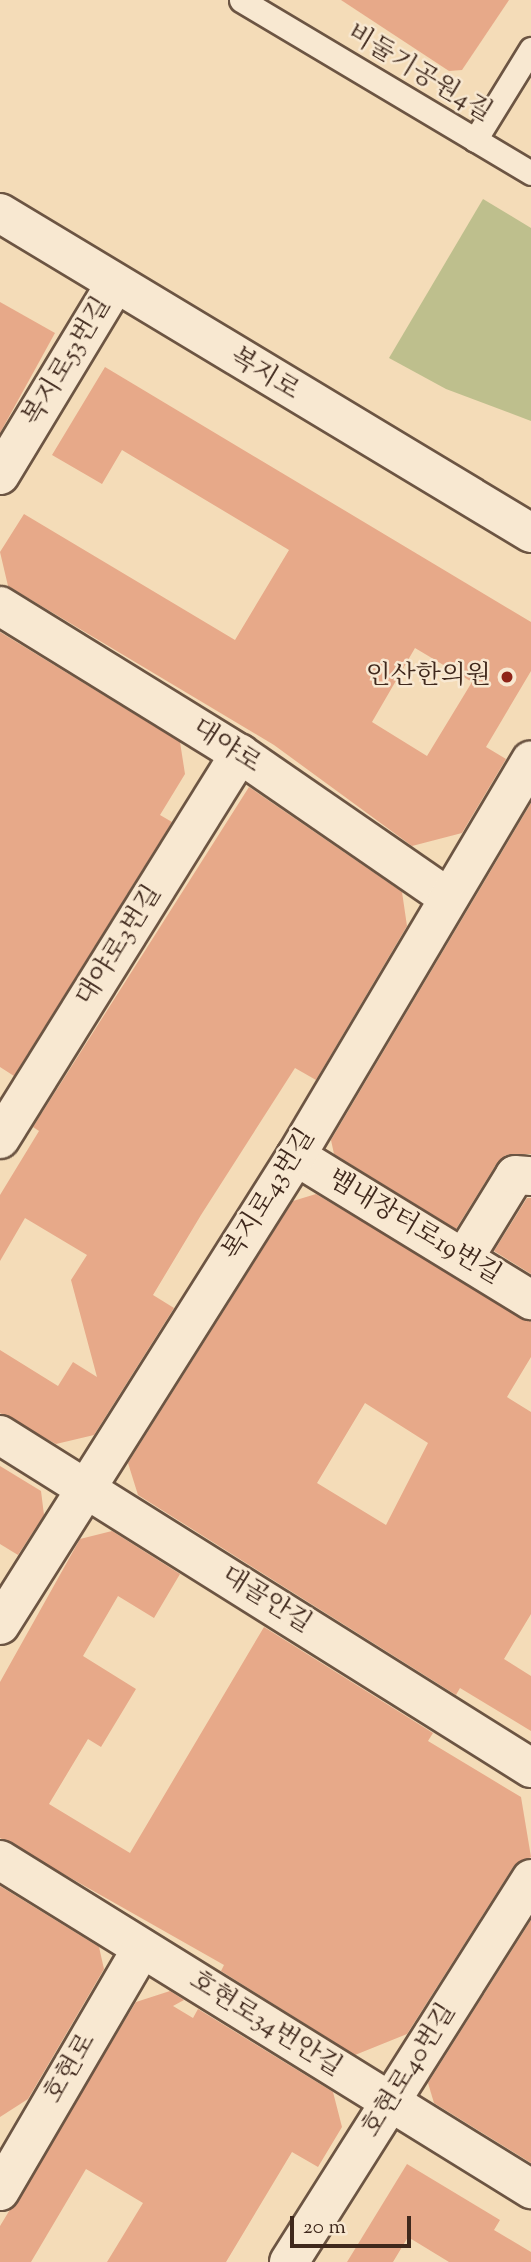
<!DOCTYPE html>
<html>
<head>
<meta charset="utf-8">
<style>
  body { margin:0 }
  #map { position:relative; width:531px; height:2262px; overflow:hidden; background:#f4dcb8; font-family:"Sorts Mill Goudy","Noto Serif KR",serif }
  div>[style] { position:absolute }
  .green>* { inset:0; background:#bebf8d }
  .building>* { inset:0; background:#e7a989 }
  .roads { filter:drop-shadow(2px 0 #6c5543) drop-shadow(-2px 0 #6c5543) drop-shadow(0 2px #6c5543) drop-shadow(0 -2px #6c5543) }
  .lane>* { height:23px; margin:-11.5px; padding:0 11.5px; transform-origin:11.5px; border-radius:11.5px; background:#f8e8d1 }
  .street>* { height:38px; margin:-19px; padding:0 19px; transform-origin:19px; border-radius:19px; background:#f8e8d1 }
  .secondary>* { height:38px; margin:-19px; padding:0 19px; transform-origin:19px; border-radius:19px; background:#f8e8d1 }
  .dots>* { width:19px; height:19px; translate:-50% -50%; box-sizing:border-box; border:4px solid #f8e8d1; border-radius:50% }
  span { translate:-50% -50%; white-space:nowrap; text-align:center; line-height:1.15; -webkit-text-stroke:5px #f8e8d1; paint-order:stroke }
  .street-label { font-size:26px; color:#3f281c }
  .poi-label { font-size:26px; color:#3f281c }
  .right { translate:-100% -50%; text-align:right }
  .scale { position:absolute; left:290px; top:2216px; width:121px; height:32px; box-sizing:border-box; border:4px solid #3f281c; border-top:0; padding-left:9px; font-size:21px; line-height:24px; white-space:nowrap; color:#3f281c; -webkit-text-stroke:5px #f8e8d1; paint-order:stroke }
</style>
</head>
<body>
<div id="map">
  <div class="green">
    <div style="clip-path:polygon(483px 199px,531px 228px,531px 421px,446px 389px,389px 358px)"></div>
  </div>
  <div class="building">
    <div style="clip-path:polygon(341px 0,509px 0,462px 70px,449px 71px)"></div>
    <div style="clip-path:polygon(0 302px,55px 333px,0 433px)"></div>
    <div style="clip-path:polygon(evenodd,105px 367px,531px 622px,531px 671px,486px 747px,506px 759px,462px 833px,412px 846px,274px 745px,8px 586px,0 552px,24px 514px,235px 640px,289px 550px,122px 450px,102px 484px,52px 455px,105px 367px,415px 648px,472px 682px,427px 756px,372px 722px,415px 648px)"></div>
    <div style="clip-path:polygon(0 632px,180px 742px,185px 774px,160px 815px,172px 822px,14px 1076px,0 1067px)"></div>
    <div style="clip-path:polygon(249px 787px,402px 892px,407px 926px,316px 1080px,295px 1068px,201px 1215px,153px 1295px,174px 1308px,94px 1435px,56px 1444px,0 1413px,0 1350px,58px 1386px,73px 1362px,97px 1377px,71px 1280px,87px 1255px,25px 1218px,0 1261px,0 1195px,39px 1131px,33px 1127px)"></div>
    <div style="clip-path:polygon(531px 803px,531px 1154px,506px 1155px,497px 1163px,456px 1229px,334px 1154px,331px 1140px)"></div>
    <div style="clip-path:polygon(evenodd,316px 1194px,531px 1322px,531px 1357px,507px 1397px,531px 1412px,531px 1614px,504px 1659px,531px 1676px,531px 1731px,460px 1688px,456px 1695px,138px 1495px,128px 1463px,293px 1201px,316px 1194px,365px 1403px,428px 1443px,386px 1525px,317px 1483px,365px 1403px)"></div>
    <div style="clip-path:polygon(527px 1198px,531px 1198px,531px 1274px,494px 1251px)"></div>
    <div style="clip-path:polygon(0 1466px,41px 1491px,44px 1515px,18px 1555px,0 1544px)"></div>
    <div style="clip-path:polygon(112px 1531px,180px 1574px,154px 1618px,118px 1596px,83px 1656px,136px 1689px,101px 1747px,88px 1739px,49px 1804px,130px 1853px,264px 1627px,433px 1733px,428px 1741px,521px 1797px,531px 1857px,513px 1867px,407px 2034px,355px 2055px,221px 1971px,224px 1965px,0 1838px,0 1682px,80px 1539px)"></div>
    <div style="clip-path:polygon(0 1886px,99px 1947px,104px 1969px,28px 2099px,0 2117px)"></div>
    <div style="clip-path:polygon(531px 1920px,531px 2163px,434px 2103px,428px 2083px)"></div>
    <div style="clip-path:polygon(170px 1991px,184px 2000px,173px 2006px,193px 2018px,198px 2009px,333px 2092px,342px 2127px,318px 2167px,292px 2152px,226px 2262px,107px 2262px,143px 2203px,86px 2169px,31px 2262px,0 2262px,0 2226px,136px 2002px)"></div>
    <div style="clip-path:polygon(407px 2164px,500px 2220px,494px 2230px,531px 2252px,531px 2262px,449px 2262px,408px 2237px,393px 2262px,347px 2262px)"></div>
  </div>
  <div class="roads">
    <div class="lane">
      <div style="left:241px;top:0;width:338px;rotate:30.8deg"></div>
      <div style="left:475px;top:140px;width:107px;rotate:-58.4deg"></div>
    </div>
    <div class="street">
      <div style="left:0;top:475px;width:221px;rotate:-58.9deg"></div>
      <div style="left:0;top:606px;width:282px;rotate:31.7deg"></div>
      <div style="left:240px;top:754px;width:252px;rotate:34.6deg"></div>
      <div style="left:0;top:1139px;width:454px;rotate:-58.1deg"></div>
      <div style="left:296px;top:1156px;width:276px;rotate:31.5deg"></div>
      <div style="left:464px;top:1258px;width:97px;rotate:-58.4deg"></div>
      <div style="left:515px;top:1175px;width:16px;rotate:4deg"></div>
      <div style="left:0;top:1435px;width:627px;rotate:32.09deg"></div>
      <div style="left:0;top:1625px;width:555px;rotate:-57.74deg"></div>
      <div style="left:296px;top:1156px;width:460px;rotate:-59.3deg"></div>
      <div style="left:0;top:1860px;width:625px;rotate:31.78deg"></div>
      <div style="left:0;top:2191px;width:281px;rotate:-59.7deg"></div>
      <div style="left:289px;top:2262px;width:453px;rotate:-57.7deg"></div>
    </div>
    <div class="secondary">
      <div style="left:0;top:213px;width:620px;rotate:31.07deg"></div>
    </div>
  </div>
  <div class="dots">
    <div style="left:507px;top:677px;background:#8f2418"></div>
  </div>
  <div class="street-label">
    <span style="left:419px;top:74px;rotate:31deg">비둘기공원4길</span>
    <span style="left:68px;top:362px;rotate:-59deg">복지로53번길</span>
    <span style="left:264px;top:375px;rotate:31deg">복지로</span>
    <span style="left:226px;top:747px;rotate:33deg">대야로</span>
    <span style="left:120px;top:946px;rotate:-58deg">대야로3번길</span>
    <span style="left:270px;top:1195px;rotate:-58deg">복지로43번길</span>
    <span style="left:414px;top:1228px;rotate:31deg">뱀내장터로19번길</span>
    <span style="left:266px;top:1601px;rotate:32deg">대골안길</span>
    <span style="left:265px;top:2025px;rotate:32deg">호현로34번안길</span>
    <span style="left:71px;top:2069px;rotate:-60deg">호현로</span>
    <span style="left:410px;top:2071px;rotate:-58deg">호현로40번길</span>
  </div>
  <div class="poi-label">
    <span class="right" style="left:491px;top:677px">인산한의원</span>
  </div>
  <div class="scale">20 m</div>
</div>
</body>
</html>
